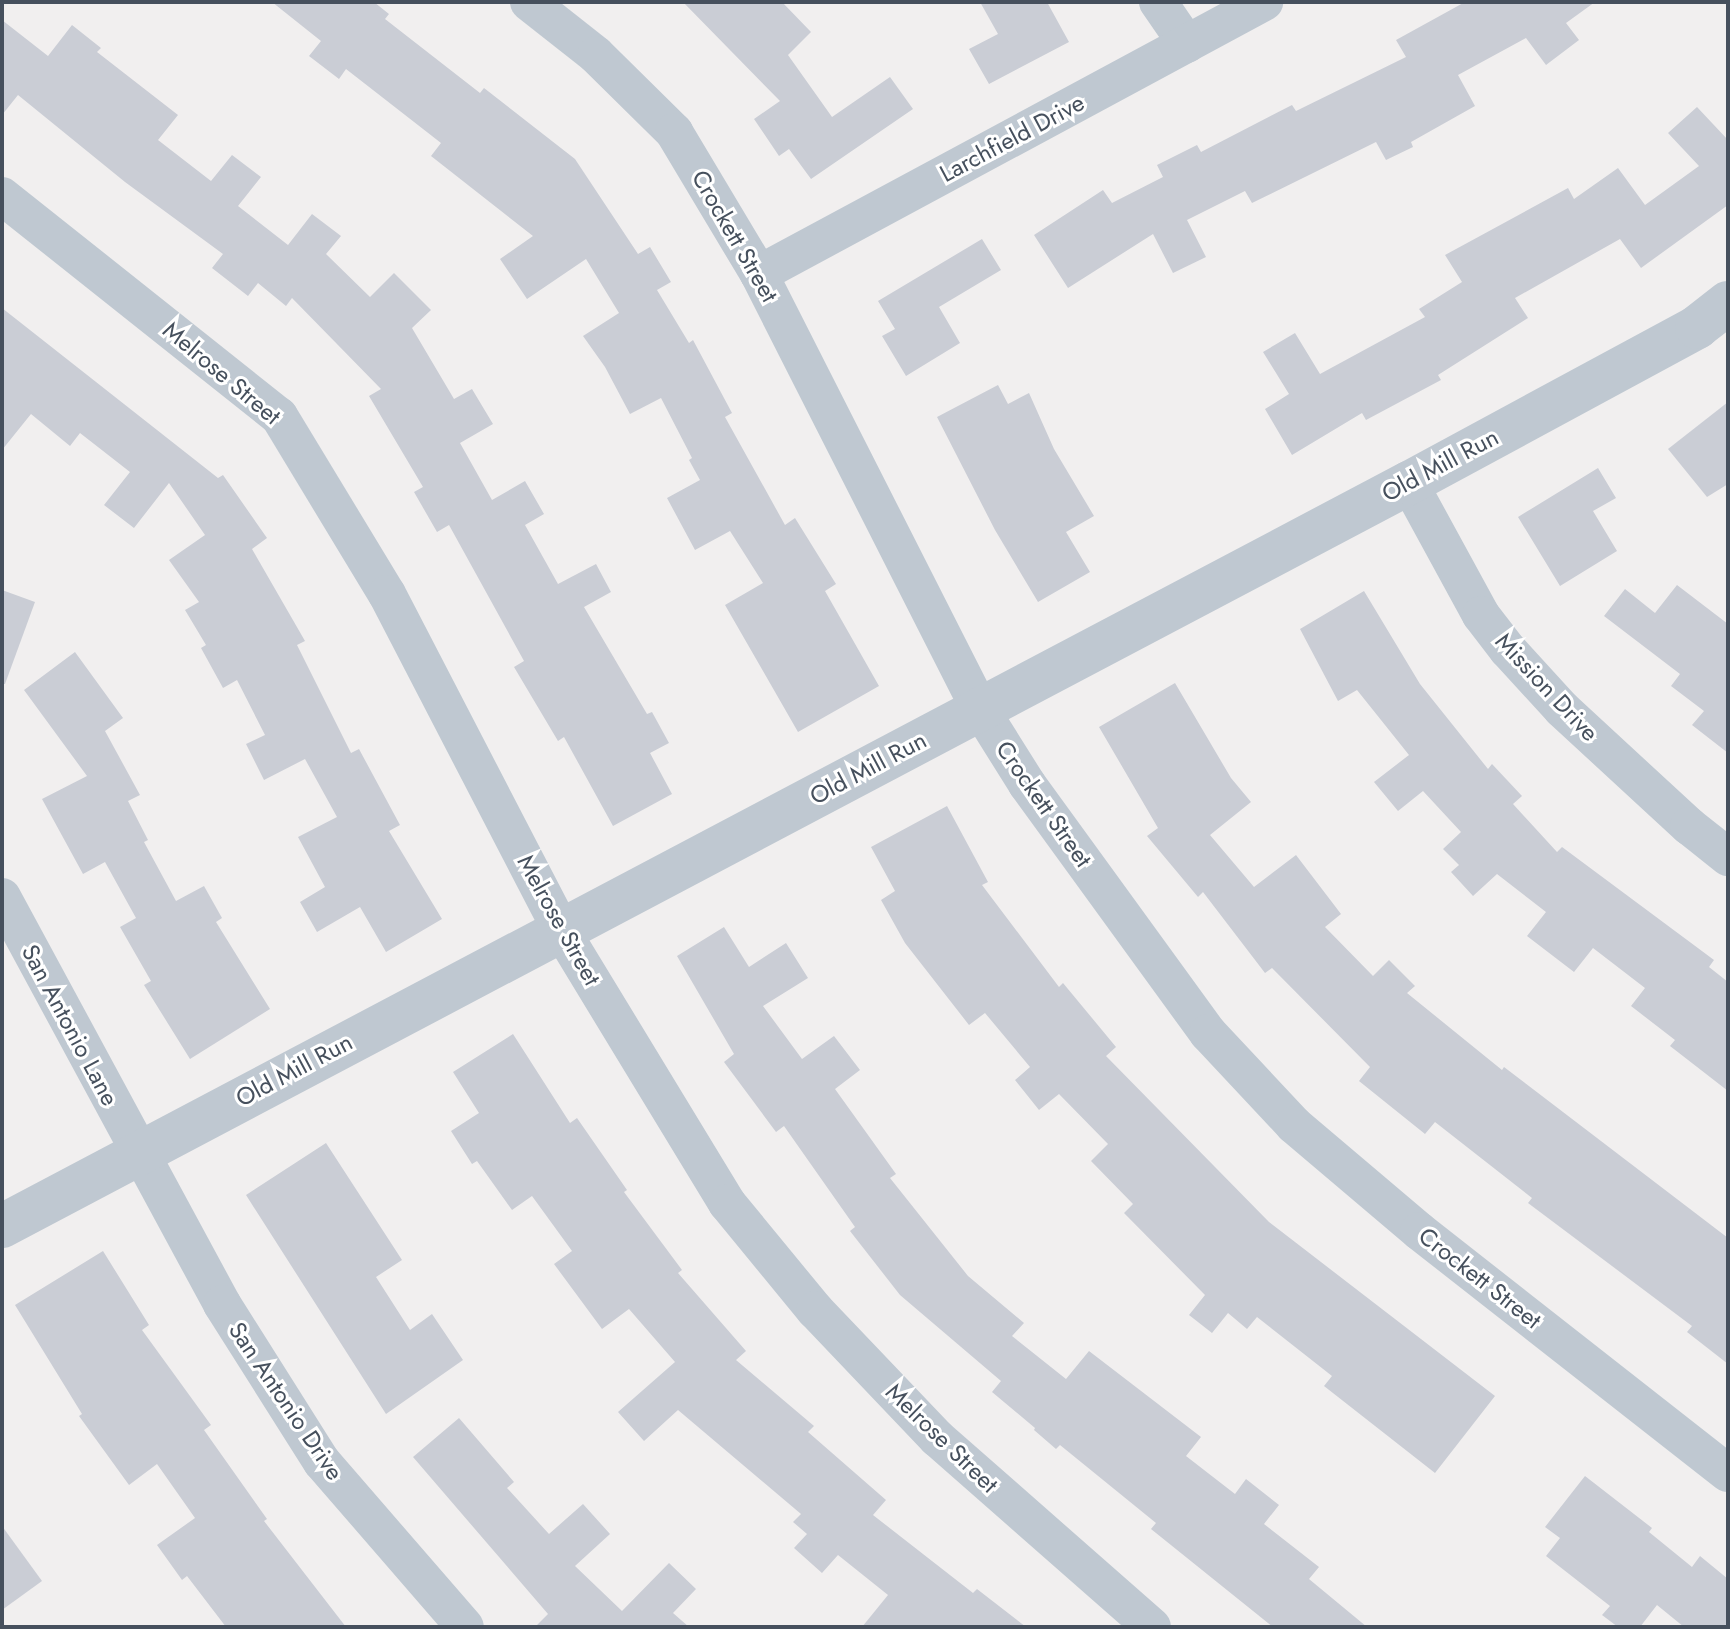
<!DOCTYPE html>
<html>
<head>
<meta charset="utf-8">
<style>
  body { margin:0 }
  #map { position:relative; width:1730px; height:1629px; overflow:hidden; background:#f1efef; font-family:Jost,sans-serif }
  div>[style] { position:absolute }
  .building>* { inset:0; background:#cacdd5 }
  .minor>* { height:38px; margin:-19px; padding:0 19px; transform-origin:19px; border-radius:19px; background:#bfc8d1 }
  .tertiary>* { height:44px; margin:-22px; padding:0 22px; transform-origin:22px; border-radius:22px; background:#bfc8d1 }
  span { translate:-50% -50%; white-space:nowrap; text-align:center; line-height:1.15; -webkit-text-stroke:6px #fff; paint-order:stroke }
  .street-label { font-size:24px; color:#46505d }
  .frame { position:absolute; inset:0; border:4px solid #46505d; pointer-events:none }
</style>
</head>
<body>
<div id="map">
  <div class="building">
    <div style="clip-path:polygon(272px 2px,374px 2px,389px 14px,385px 19px,480px 93px,484px 88px,575px 159px,638px 254px,650px 247px,671px 282px,657px 290px,689px 343px,693px 340px,732px 413px,725px 417px,785px 525px,795px 518px,836px 584px,825px 591px,879px 686px,798px 732px,725px 605px,763px 583px,730px 531px,695px 550px,667px 498px,700px 480px,689px 460px,692px 458px,661px 398px,630px 414px,605px 367px,583px 336px,619px 313px,586px 259px,527px 299px,500px 259px,533px 236px,431px 156px,441px 143px,346px 69px,339px 79px,309px 56px,321px 41px)"></div>
    <div style="clip-path:polygon(683px 2px,782px 2px,811px 32px,788px 55px,832px 117px,890px 77px,913px 109px,811px 179px,789px 149px,779px 156px,754px 119px,780px 101px)"></div>
    <div style="clip-path:polygon(980px 2px,1047px 2px,1069px 42px,989px 84px,969px 49px,998px 34px)"></div>
    <div style="clip-path:polygon(1465px 2px,1595px 2px,1566px 23px,1579px 40px,1546px 65px,1526px 38px,1458px 75px,1475px 106px,1411px 142px,1413px 147px,1386px 160px,1376px 142px,1252px 203px,1245px 191px,1187px 220px,1206px 257px,1173px 273px,1153px 234px,1068px 288px,1034px 235px,1103px 190px,1112px 203px,1163px 177px,1157px 165px,1197px 145px,1201px 152px,1292px 105px,1296px 111px,1406px 57px,1396px 40px)"></div>
    <div style="clip-path:polygon(2px 20px,48px 56px,72px 25px,101px 48px,97px 52px,178px 115px,158px 140px,211px 181px,232px 155px,261px 177px,238px 206px,288px 245px,312px 214px,341px 236px,326px 254px,370px 297px,394px 273px,431px 310px,412px 328px,454px 399px,472px 389px,493px 424px,460px 443px,492px 500px,525px 481px,544px 514px,525px 525px,558px 584px,596px 564px,611px 592px,584px 607px,647px 714px,652px 712px,669px 743px,650px 753px,672px 794px,613px 826px,564px 737px,558px 741px,514px 667px,524px 661px,449px 525px,437px 532px,414px 492px,423px 487px,369px 396px,381px 389px,292px 298px,286px 306px,258px 283px,248px 296px,212px 268px,223px 254px,125px 182px,18px 95px,2px 115px)"></div>
    <div style="clip-path:polygon(1697px 107px,1728px 140px,1728px 205px,1641px 268px,1620px 239px,1515px 298px,1528px 318px,1438px 375px,1441px 380px,1366px 420px,1362px 413px,1292px 455px,1265px 409px,1289px 394px,1263px 352px,1295px 333px,1320px 374px,1425px 317px,1419px 309px,1462px 282px,1445px 255px,1568px 188px,1574px 199px,1618px 168px,1645px 205px,1699px 166px,1668px 133px)"></div>
    <div style="clip-path:polygon(982px 239px,1001px 270px,939px 307px,960px 343px,906px 376px,882px 336px,895px 329px,878px 301px)"></div>
    <div style="clip-path:polygon(2px 308px,218px 478px,223px 475px,267px 538px,252px 549px,305px 641px,297px 645px,351px 753px,359px 749px,400px 825px,389px 831px,442px 919px,386px 952px,360px 907px,317px 932px,300px 902px,325px 887px,298px 837px,337px 817px,305px 759px,264px 780px,246px 744px,265px 735px,237px 680px,223px 688px,201px 648px,206px 645px,185px 610px,199px 602px,169px 560px,205px 535px,169px 483px,134px 528px,104px 505px,130px 472px,80px 433px,70px 446px,31px 414px,2px 450px)"></div>
    <div style="clip-path:polygon(998px 385px,1008px 404px,1029px 393px,1054px 449px,1094px 516px,1066px 532px,1090px 572px,1038px 602px,995px 530px,937px 417px)"></div>
    <div style="clip-path:polygon(1728px 402px,1728px 484px,1707px 497px,1668px 449px)"></div>
    <div style="clip-path:polygon(1598px 468px,1616px 498px,1593px 511px,1617px 551px,1560px 586px,1518px 517px)"></div>
    <div style="clip-path:polygon(1677px 585px,1728px 624px,1728px 753px,1692px 725px,1704px 711px,1671px 686px,1680px 674px,1604px 616px,1625px 589px,1655px 613px)"></div>
    <div style="clip-path:polygon(2px 590px,35px 602px,5px 684px,2px 684px)"></div>
    <div style="clip-path:polygon(1364px 591px,1420px 684px,1488px 769px,1492px 764px,1522px 796px,1513px 804px,1557px 852px,1562px 847px,1714px 960px,1709px 967px,1728px 982px,1728px 1091px,1670px 1046px,1675px 1040px,1631px 1006px,1645px 988px,1593px 948px,1574px 972px,1527px 936px,1546px 912px,1497px 874px,1473px 896px,1451px 872px,1459px 865px,1443px 849px,1461px 832px,1423px 791px,1398px 811px,1374px 782px,1409px 755px,1357px 690px,1338px 701px,1300px 629px)"></div>
    <div style="clip-path:polygon(75px 652px,123px 718px,105px 731px,140px 795px,128px 801px,148px 840px,144px 842px,176px 901px,204px 886px,222px 918px,216px 922px,270px 1009px,190px 1059px,144px 985px,151px 981px,120px 927px,136px 918px,105px 862px,83px 874px,42px 799px,87px 776px,24px 690px)"></div>
    <div style="clip-path:polygon(1175px 683px,1231px 778px,1251px 802px,1210px 835px,1254px 887px,1296px 855px,1341px 914px,1325px 927px,1373px 976px,1389px 960px,1415px 986px,1407px 993px,1502px 1070px,1504px 1067px,1728px 1238px,1728px 1364px,1687px 1332px,1692px 1326px,1528px 1203px,1532px 1198px,1435px 1122px,1425px 1134px,1359px 1081px,1370px 1067px,1272px 968px,1265px 973px,1203px 892px,1198px 897px,1147px 836px,1158px 828px,1099px 727px)"></div>
    <div style="clip-path:polygon(947px 806px,988px 882px,982px 885px,1059px 987px,1063px 983px,1116px 1047px,1106px 1056px,1269px 1222px,1495px 1396px,1435px 1473px,1324px 1386px,1332px 1376px,1257px 1317px,1247px 1329px,1228px 1313px,1212px 1333px,1189px 1315px,1205px 1295px,1124px 1213px,1133px 1204px,1091px 1161px,1108px 1144px,1059px 1094px,1039px 1110px,1015px 1080px,1030px 1067px,985px 1013px,969px 1025px,905px 943px,881px 900px,895px 891px,871px 847px)"></div>
    <div style="clip-path:polygon(724px 927px,749px 967px,786px 943px,808px 978px,763px 1006px,802px 1059px,834px 1036px,860px 1070px,835px 1089px,896px 1174px,890px 1178px,968px 1276px,1024px 1323px,1012px 1336px,1066px 1379px,1089px 1351px,1201px 1437px,1186px 1456px,1235px 1494px,1246px 1479px,1279px 1505px,1264px 1524px,1319px 1567px,1309px 1579px,1367px 1627px,1273px 1627px,1151px 1529px,1156px 1523px,1060px 1445px,1056px 1449px,1034px 1430px,1035px 1428px,992px 1392px,1001px 1381px,900px 1295px,850px 1231px,855px 1227px,784px 1126px,776px 1132px,724px 1062px,734px 1054px,677px 956px)"></div>
    <div style="clip-path:polygon(513px 1034px,570px 1123px,577px 1118px,627px 1190px,624px 1192px,682px 1270px,678px 1273px,746px 1351px,736px 1360px,814px 1426px,808px 1432px,886px 1500px,873px 1515px,973px 1593px,977px 1589px,1026px 1627px,862px 1627px,888px 1595px,838px 1555px,822px 1573px,794px 1548px,807px 1534px,793px 1522px,801px 1514px,678px 1410px,644px 1441px,618px 1412px,675px 1362px,629px 1309px,602px 1329px,554px 1264px,572px 1251px,532px 1196px,512px 1210px,477px 1161px,472px 1164px,451px 1131px,479px 1113px,453px 1072px)"></div>
    <div style="clip-path:polygon(326px 1143px,402px 1260px,376px 1277px,410px 1330px,432px 1314px,463px 1360px,386px 1414px,246px 1195px)"></div>
    <div style="clip-path:polygon(103px 1251px,149px 1325px,142px 1330px,211px 1425px,204px 1430px,267px 1519px,264px 1521px,346px 1627px,226px 1627px,187px 1576px,182px 1580px,157px 1545px,195px 1518px,157px 1464px,129px 1485px,79px 1416px,82px 1414px,15px 1305px)"></div>
    <div style="clip-path:polygon(459px 1418px,514px 1482px,507px 1488px,549px 1534px,583px 1504px,610px 1534px,575px 1566px,622px 1611px,669px 1563px,696px 1589px,673px 1613px,689px 1627px,535px 1627px,548px 1614px,413px 1457px)"></div>
    <div style="clip-path:polygon(1585px 1476px,1652px 1528px,1649px 1532px,1692px 1567px,1700px 1556px,1728px 1579px,1728px 1627px,1684px 1627px,1657px 1605px,1640px 1627px,1618px 1627px,1602px 1615px,1610px 1606px,1546px 1556px,1560px 1538px,1545px 1527px)"></div>
    <div style="clip-path:polygon(2px 1526px,42px 1581px,2px 1610px)"></div>
  </div>
  <div class="minor">
    <div style="left:529px;top:2px;width:85px;rotate:38.3deg"></div>
    <div style="left:596px;top:55px;width:110px;rotate:44.6deg"></div>
    <div style="left:674px;top:132px;width:165px;rotate:59.1deg"></div>
    <div style="left:759px;top:274px;width:488px;rotate:63.1deg"></div>
    <div style="left:980px;top:709px;width:89px;rotate:57.9deg"></div>
    <div style="left:1027px;top:784px;width:308px;rotate:54deg"></div>
    <div style="left:1208px;top:1033px;width:126px;rotate:46.9deg"></div>
    <div style="left:1294px;top:1125px;width:164px;rotate:40.3deg"></div>
    <div style="left:1419px;top:1231px;width:392px;rotate:38.1deg"></div>
    <div style="left:1158px;top:2px;width:51px;rotate:55.4deg"></div>
    <div style="left:2px;top:196px;width:354px;rotate:38.5deg"></div>
    <div style="left:279px;top:416px;width:208px;rotate:58.8deg"></div>
    <div style="left:387px;top:594px;width:378px;rotate:62.6deg"></div>
    <div style="left:561px;top:930px;width:320px;rotate:58.7deg"></div>
    <div style="left:727px;top:1203px;width:139px;rotate:50.6deg"></div>
    <div style="left:815px;top:1310px;width:177px;rotate:46.4deg"></div>
    <div style="left:937px;top:1438px;width:286px;rotate:41.3deg"></div>
    <div style="left:759px;top:274px;width:574px;rotate:-28.31deg"></div>
    <div style="left:1409px;top:483px;width:150px;rotate:61.4deg"></div>
    <div style="left:1481px;top:615px;width:44px;rotate:52.4deg"></div>
    <div style="left:1508px;top:650px;width:80px;rotate:47.5deg"></div>
    <div style="left:1562px;top:709px;width:173px;rotate:42.7deg"></div>
    <div style="left:1689px;top:826px;width:50px;rotate:38.5deg"></div>
    <div style="left:2px;top:897px;width:463px;rotate:61.6deg"></div>
    <div style="left:222px;top:1304px;width:187px;rotate:57.7deg"></div>
    <div style="left:322px;top:1462px;width:218px;rotate:49.1deg"></div>
  </div>
  <div class="tertiary">
    <div style="left:2px;top:1226px;width:1591px;rotate:-27.84deg"></div>
    <div style="left:1409px;top:483px;width:328px;rotate:-28.4deg"></div>
    <div style="left:1697px;top:327px;width:39px;rotate:-38deg"></div>
  </div>
  <div class="street-label">
    <span style="left:1012px;top:138px;rotate:-28deg">Larchfield Drive</span>
    <span style="left:735px;top:236px;rotate:60deg">Crockett Street</span>
    <span style="left:222px;top:373px;rotate:40deg">Melrose Street</span>
    <span style="left:1440px;top:465px;rotate:-28deg">Old Mill Run</span>
    <span style="left:1547px;top:687px;rotate:47deg">Mission Drive</span>
    <span style="left:868px;top:768px;rotate:-28deg">Old Mill Run</span>
    <span style="left:1044px;top:804px;rotate:55deg">Crockett Street</span>
    <span style="left:559px;top:920px;rotate:61deg">Melrose Street</span>
    <span style="left:70px;top:1025px;rotate:62deg">San Antonio Lane</span>
    <span style="left:294px;top:1070px;rotate:-28deg">Old Mill Run</span>
    <span style="left:1480px;top:1278px;rotate:38deg">Crockett Street</span>
    <span style="left:286px;top:1401px;rotate:56deg">San Antonio Drive</span>
    <span style="left:942px;top:1438px;rotate:44deg">Melrose Street</span>
  </div>
  <div class="frame"></div>
</div>
</body>
</html>
